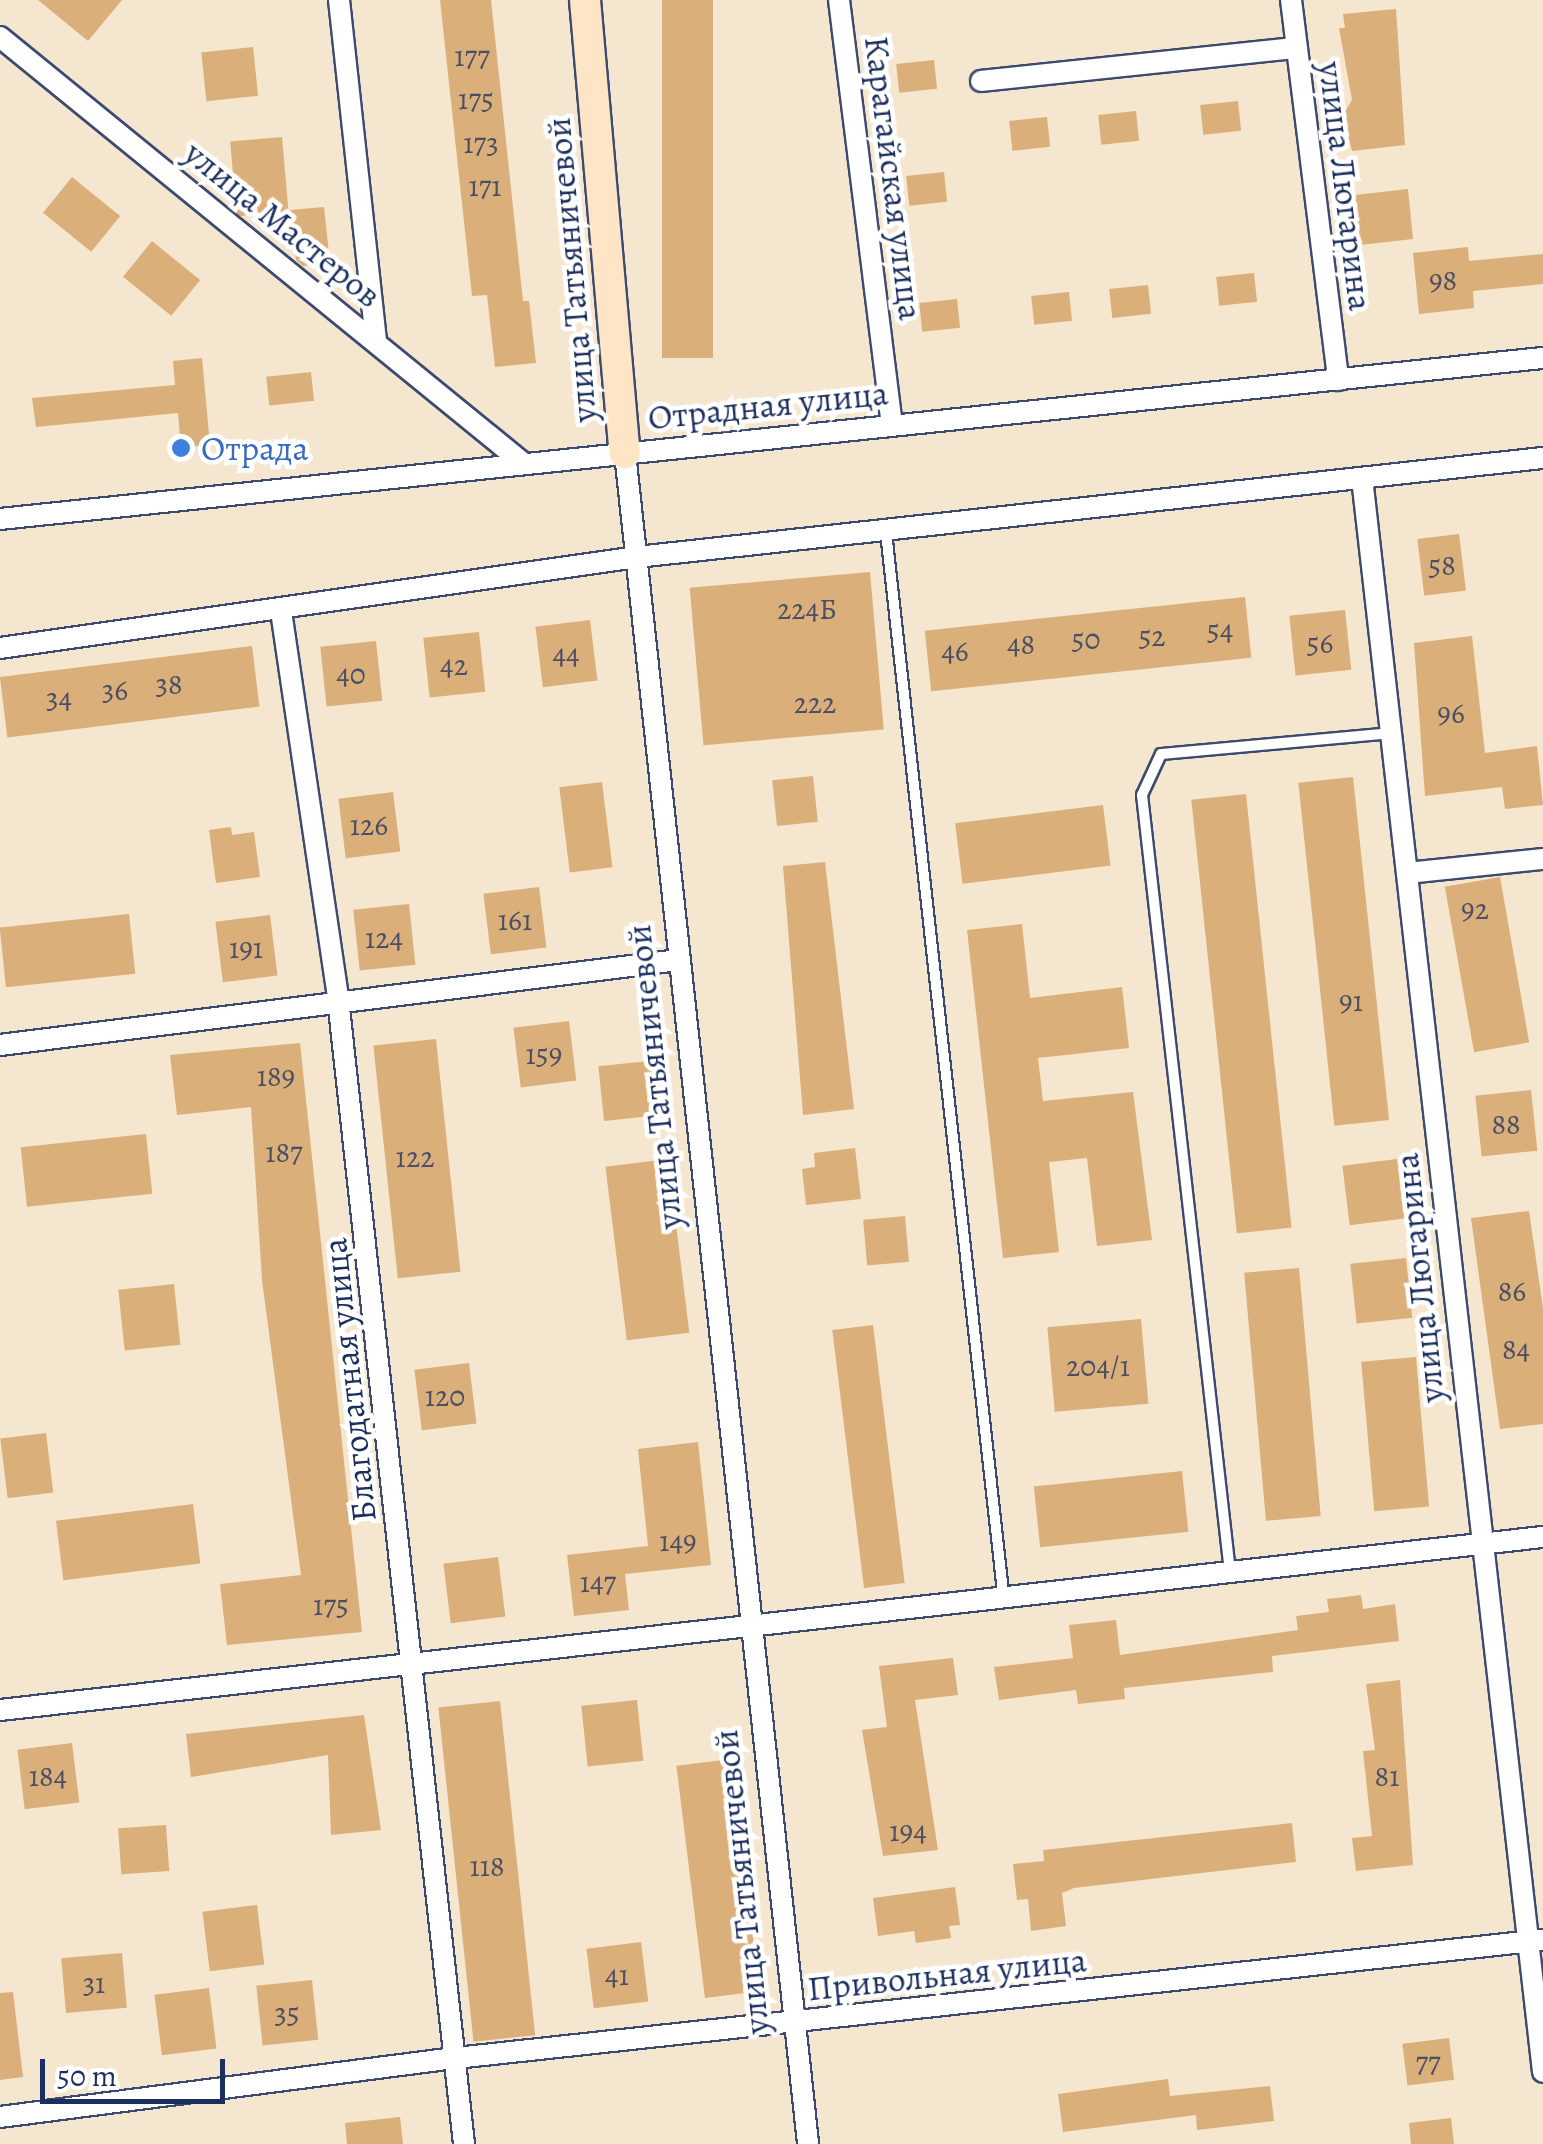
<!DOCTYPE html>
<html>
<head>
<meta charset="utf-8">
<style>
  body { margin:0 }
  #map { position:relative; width:1543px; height:2144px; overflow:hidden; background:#f5e6cf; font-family:Alegreya,serif }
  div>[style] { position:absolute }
  .building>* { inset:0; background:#dbaf79; transform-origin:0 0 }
  .roads { filter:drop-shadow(2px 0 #3c4a6f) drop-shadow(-2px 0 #3c4a6f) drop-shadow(0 2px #3c4a6f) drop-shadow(0 -2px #3c4a6f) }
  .lane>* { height:10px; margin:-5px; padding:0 5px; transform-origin:5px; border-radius:5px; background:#fff }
  .street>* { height:20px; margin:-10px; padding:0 10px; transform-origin:10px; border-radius:10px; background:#fff }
  .secondary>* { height:30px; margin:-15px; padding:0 15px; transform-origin:15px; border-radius:15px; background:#fde5c5 }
  .dots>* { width:28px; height:28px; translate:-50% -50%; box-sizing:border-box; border:5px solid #fff; border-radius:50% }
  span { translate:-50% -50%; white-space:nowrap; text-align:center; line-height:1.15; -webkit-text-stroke:9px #fff; paint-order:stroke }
  .number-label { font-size:30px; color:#4b4f65 }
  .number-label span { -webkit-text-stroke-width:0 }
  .street-label { font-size:35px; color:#1b2f5e }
  .shop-label { font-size:35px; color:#366cbe }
  .left { translate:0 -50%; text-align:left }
  .scale { position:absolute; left:40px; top:2059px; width:185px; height:45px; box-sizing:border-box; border:5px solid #1b2f5e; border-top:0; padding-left:12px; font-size:30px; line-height:35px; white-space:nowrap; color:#1b2f5e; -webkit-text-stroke:8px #fff; paint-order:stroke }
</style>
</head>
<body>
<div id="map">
  <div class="building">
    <div style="clip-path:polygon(38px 0,122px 0,88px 41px)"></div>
    <div style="clip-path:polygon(440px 0,491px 0,523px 301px,529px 301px,536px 363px,495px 367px,487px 295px,472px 296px)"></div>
    <div style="left:662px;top:0;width:51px;height:358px"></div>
    <div style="clip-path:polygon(1396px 9px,1405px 145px,1352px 151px,1343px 115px,1352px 100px,1339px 28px,1345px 28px,1343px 14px)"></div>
    <div style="left:253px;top:47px;width:49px;height:52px;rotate:84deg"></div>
    <div style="left:934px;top:60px;width:29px;height:38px;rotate:84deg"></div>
    <div style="left:1238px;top:101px;width:30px;height:38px;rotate:84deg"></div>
    <div style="left:1136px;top:111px;width:30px;height:38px;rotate:84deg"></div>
    <div style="left:1047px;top:117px;width:30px;height:38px;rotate:84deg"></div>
    <div style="left:282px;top:137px;width:75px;height:52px;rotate:85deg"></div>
    <div style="left:944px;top:172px;width:30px;height:38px;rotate:84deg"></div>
    <div style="left:72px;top:177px;width:62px;height:46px;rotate:39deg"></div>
    <div style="clip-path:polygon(1408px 189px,1413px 239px,1360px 245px,1351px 209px,1357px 208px,1355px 195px)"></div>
    <div style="clip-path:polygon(324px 207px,330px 263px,303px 266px,296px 260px,290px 210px)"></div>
    <div style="left:152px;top:241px;width:62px;height:46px;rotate:39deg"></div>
    <div style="clip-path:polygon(1468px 247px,1469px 261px,1543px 254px,1543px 284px,1473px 291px,1474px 308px,1419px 314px,1413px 253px)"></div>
    <div style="left:1254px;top:273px;width:29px;height:38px;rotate:84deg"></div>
    <div style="left:1148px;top:285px;width:29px;height:39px;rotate:84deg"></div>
    <div style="left:1069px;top:292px;width:29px;height:38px;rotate:84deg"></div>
    <div style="left:957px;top:299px;width:29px;height:38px;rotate:84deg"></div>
    <div style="clip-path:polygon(202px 358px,210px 445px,181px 448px,178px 413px,36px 427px,32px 398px,175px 385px,173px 361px)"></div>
    <div style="left:311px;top:372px;width:29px;height:45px;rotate:84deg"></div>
    <div style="left:1459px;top:534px;width:57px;height:42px;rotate:83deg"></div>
    <div style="left:870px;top:572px;width:158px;height:181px;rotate:85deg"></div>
    <div style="left:1245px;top:597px;width:61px;height:322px;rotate:84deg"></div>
    <div style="left:1345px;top:610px;width:60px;height:56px;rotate:84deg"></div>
    <div style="left:590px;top:620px;width:61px;height:55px;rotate:83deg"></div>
    <div style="left:479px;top:632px;width:60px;height:56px;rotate:84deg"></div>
    <div style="clip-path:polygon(1472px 636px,1485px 753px,1537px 746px,1543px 805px,1505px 809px,1502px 787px,1425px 796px,1414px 643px)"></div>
    <div style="left:376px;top:641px;width:60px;height:56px;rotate:84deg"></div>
    <div style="left:252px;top:646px;width:61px;height:254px;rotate:83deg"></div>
    <div style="left:813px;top:776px;width:46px;height:41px;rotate:84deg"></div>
    <div style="left:1353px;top:777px;width:345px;height:55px;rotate:84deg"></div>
    <div style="left:602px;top:782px;width:86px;height:43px;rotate:83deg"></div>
    <div style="left:393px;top:792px;width:60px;height:55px;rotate:83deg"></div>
    <div style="left:1246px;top:794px;width:436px;height:55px;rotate:84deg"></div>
    <div style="left:1103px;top:805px;width:61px;height:149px;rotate:83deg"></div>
    <div style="clip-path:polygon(231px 827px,232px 835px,254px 832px,260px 877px,216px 883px,209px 830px)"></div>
    <div style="clip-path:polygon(825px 862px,854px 1109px,803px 1115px,783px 866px)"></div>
    <div style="left:1500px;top:877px;width:168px;height:56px;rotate:80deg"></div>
    <div style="left:539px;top:887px;width:61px;height:56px;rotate:83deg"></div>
    <div style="left:409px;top:904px;width:61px;height:56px;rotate:84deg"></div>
    <div style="left:129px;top:914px;width:60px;height:130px;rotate:84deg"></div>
    <div style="left:270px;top:915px;width:61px;height:55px;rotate:83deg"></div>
    <div style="clip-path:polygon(1022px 924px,1030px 998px,1122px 987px,1129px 1048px,1038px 1058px,1043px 1101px,1133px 1092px,1152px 1240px,1097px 1246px,1087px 1158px,1049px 1162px,1059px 1252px,1003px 1258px,967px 930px)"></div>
    <div style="left:569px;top:1021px;width:60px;height:56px;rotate:83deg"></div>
    <div style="left:436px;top:1039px;width:234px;height:63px;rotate:84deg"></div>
    <div style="clip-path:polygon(300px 1043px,362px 1632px,227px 1645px,220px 1584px,301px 1575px,262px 1280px,251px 1107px,177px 1115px,170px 1055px)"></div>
    <div style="left:658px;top:1060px;width:55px;height:60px;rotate:84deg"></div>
    <div style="left:1531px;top:1090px;width:61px;height:56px;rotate:84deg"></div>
    <div style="left:146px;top:1134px;width:60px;height:126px;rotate:84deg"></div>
    <div style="clip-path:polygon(855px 1148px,861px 1199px,806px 1205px,802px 1169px,815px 1167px,814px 1153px)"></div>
    <div style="left:668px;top:1159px;width:175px;height:63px;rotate:83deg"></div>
    <div style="left:1397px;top:1159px;width:60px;height:55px;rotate:83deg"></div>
    <div style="clip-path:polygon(1529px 1211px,1543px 1308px,1543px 1424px,1500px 1429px,1471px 1218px)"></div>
    <div style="left:905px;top:1216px;width:46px;height:42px;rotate:85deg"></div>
    <div style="left:1406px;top:1258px;width:60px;height:56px;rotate:84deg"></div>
    <div style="left:1299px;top:1268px;width:249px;height:55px;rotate:85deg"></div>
    <div style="left:174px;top:1284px;width:61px;height:56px;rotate:84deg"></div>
    <div style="left:1141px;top:1319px;width:85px;height:94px;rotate:85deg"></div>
    <div style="left:873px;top:1325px;width:260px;height:41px;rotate:83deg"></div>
    <div style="left:1416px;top:1357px;width:150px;height:55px;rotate:85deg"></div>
    <div style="left:469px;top:1363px;width:61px;height:55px;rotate:83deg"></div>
    <div style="left:46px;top:1433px;width:60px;height:46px;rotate:83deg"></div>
    <div style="clip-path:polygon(698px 1442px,711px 1565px,625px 1574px,629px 1610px,574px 1616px,567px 1555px,648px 1546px,638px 1449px)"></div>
    <div style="left:1182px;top:1471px;width:61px;height:149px;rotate:84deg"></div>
    <div style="left:193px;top:1504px;width:60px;height:138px;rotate:83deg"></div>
    <div style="left:498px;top:1557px;width:60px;height:55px;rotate:83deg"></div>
    <div style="clip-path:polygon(1361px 1595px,1363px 1609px,1395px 1604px,1399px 1641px,1272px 1656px,1273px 1672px,1124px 1688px,1125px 1699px,1078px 1704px,1076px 1690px,999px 1700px,994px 1667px,1073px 1658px,1069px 1625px,1116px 1620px,1120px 1655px,1298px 1630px,1296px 1616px,1329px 1612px,1327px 1599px)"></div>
    <div style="clip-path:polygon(953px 1658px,958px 1695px,915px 1700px,938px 1850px,883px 1856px,862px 1730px,887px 1727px,879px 1666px)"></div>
    <div style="clip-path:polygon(1400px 1680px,1413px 1865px,1356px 1871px,1352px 1838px,1372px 1836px,1363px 1751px,1375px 1750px,1366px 1684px)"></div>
    <div style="left:637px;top:1700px;width:61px;height:56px;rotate:84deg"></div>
    <div style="left:500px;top:1701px;width:336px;height:62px;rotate:84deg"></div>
    <div style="clip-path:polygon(364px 1715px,381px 1830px,331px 1835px,328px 1755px,191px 1777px,186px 1734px)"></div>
    <div style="left:72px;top:1743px;width:60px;height:55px;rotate:83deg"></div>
    <div style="left:731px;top:1759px;width:234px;height:55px;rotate:83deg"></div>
    <div style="clip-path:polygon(1292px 1823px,1296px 1862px,1074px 1888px,1062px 1893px,1066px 1926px,1031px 1931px,1028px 1899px,1017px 1900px,1013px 1864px,1044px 1861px,1043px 1850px)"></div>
    <div style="left:166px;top:1825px;width:46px;height:48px;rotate:86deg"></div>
    <div style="clip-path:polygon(955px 1887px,960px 1925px,949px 1926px,951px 1938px,916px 1943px,914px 1931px,878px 1936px,873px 1898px)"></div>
    <div style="left:257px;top:1905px;width:60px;height:55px;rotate:83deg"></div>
    <div style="left:641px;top:1942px;width:60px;height:55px;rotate:83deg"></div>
    <div style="left:122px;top:1953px;width:55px;height:61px;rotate:85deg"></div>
    <div style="left:312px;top:1980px;width:60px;height:56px;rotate:84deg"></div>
    <div style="left:209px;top:1988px;width:61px;height:55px;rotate:83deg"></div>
    <div style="clip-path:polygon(13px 1992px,23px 2077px,0 2080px,0 1993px)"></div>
    <div style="left:1449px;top:2038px;width:42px;height:47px;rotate:83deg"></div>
    <div style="clip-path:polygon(1168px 2079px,1170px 2096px,1270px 2086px,1274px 2121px,1197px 2130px,1196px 2115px,1063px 2132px,1058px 2094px)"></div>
    <div style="clip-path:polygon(400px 2117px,403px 2144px,347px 2144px,345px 2123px)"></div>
    <div style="clip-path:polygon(1451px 2118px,1454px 2144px,1411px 2144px,1409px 2123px)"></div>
  </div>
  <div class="roads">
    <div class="lane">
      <div style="left:886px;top:532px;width:1074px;rotate:83.7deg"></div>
      <div style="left:1230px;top:1572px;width:782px;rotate:-96.46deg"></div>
      <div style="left:1142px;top:795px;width:45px;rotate:-65.1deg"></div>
      <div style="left:1161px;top:754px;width:230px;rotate:-5.2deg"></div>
    </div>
    <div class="street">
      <div style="left:339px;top:0;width:343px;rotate:83.8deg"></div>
      <div style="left:839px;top:0;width:427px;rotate:82.9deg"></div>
      <div style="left:1291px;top:0;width:383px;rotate:82.9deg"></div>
      <div style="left:0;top:37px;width:675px;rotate:39.16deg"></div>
      <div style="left:981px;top:81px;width:317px;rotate:-6deg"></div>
      <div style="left:625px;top:453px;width:1701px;rotate:83.82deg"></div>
      <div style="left:1362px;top:478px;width:1604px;rotate:83.52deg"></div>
      <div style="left:0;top:519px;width:1551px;rotate:-5.96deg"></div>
      <div style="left:281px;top:611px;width:392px;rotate:81.6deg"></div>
      <div style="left:338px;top:999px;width:1152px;rotate:83.72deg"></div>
      <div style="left:0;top:648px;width:643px;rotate:-8.13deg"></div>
      <div style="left:637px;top:557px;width:911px;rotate:-6.24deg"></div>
      <div style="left:1407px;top:873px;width:137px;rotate:-5.9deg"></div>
      <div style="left:0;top:1045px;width:684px;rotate:-7.14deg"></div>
      <div style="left:0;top:1710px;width:1553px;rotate:-6.4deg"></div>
      <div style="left:0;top:2117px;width:460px;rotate:-7.4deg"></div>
      <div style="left:456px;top:2058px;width:1093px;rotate:-6.2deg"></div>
    </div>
    <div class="secondary">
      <div style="left:585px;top:0;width:455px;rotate:85deg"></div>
    </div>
  </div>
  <div class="dots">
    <div style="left:181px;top:448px;background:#3f7fe0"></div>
  </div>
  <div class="number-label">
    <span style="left:472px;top:56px">177</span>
    <span style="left:476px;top:99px">175</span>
    <span style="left:481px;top:143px">173</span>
    <span style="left:485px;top:186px">171</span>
    <span style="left:1443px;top:280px">98</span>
    <span style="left:1442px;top:565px">58</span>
    <span style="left:807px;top:609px">224Б</span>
    <span style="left:1220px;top:630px">54</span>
    <span style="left:1152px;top:636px">52</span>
    <span style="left:1086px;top:639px">50</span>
    <span style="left:1320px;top:643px">56</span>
    <span style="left:1021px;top:644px">48</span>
    <span style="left:955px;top:651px">46</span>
    <span style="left:566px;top:654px">44</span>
    <span style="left:454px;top:665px">42</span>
    <span style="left:351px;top:674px">40</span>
    <span style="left:169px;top:684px">38</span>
    <span style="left:115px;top:690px">36</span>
    <span style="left:59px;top:698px">34</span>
    <span style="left:815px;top:703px">222</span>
    <span style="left:1451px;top:713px">96</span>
    <span style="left:369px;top:825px">126</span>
    <span style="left:1475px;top:909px">92</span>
    <span style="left:515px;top:920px">161</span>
    <span style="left:384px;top:938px">124</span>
    <span style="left:246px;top:948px">191</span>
    <span style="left:1351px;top:1001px">91</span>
    <span style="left:544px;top:1054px">159</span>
    <span style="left:276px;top:1076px">189</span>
    <span style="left:1506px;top:1124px">88</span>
    <span style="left:284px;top:1152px">187</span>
    <span style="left:415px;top:1157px">122</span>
    <span style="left:1512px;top:1291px">86</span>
    <span style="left:1516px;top:1349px">84</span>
    <span style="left:1098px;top:1366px">204/1</span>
    <span style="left:445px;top:1396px">120</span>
    <span style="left:678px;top:1541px">149</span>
    <span style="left:598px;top:1582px">147</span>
    <span style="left:331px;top:1605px">175</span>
    <span style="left:48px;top:1776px">184</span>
    <span style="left:1387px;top:1776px">81</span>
    <span style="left:908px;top:1831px">194</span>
    <span style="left:487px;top:1866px">118</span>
    <span style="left:617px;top:1975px">41</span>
    <span style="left:94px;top:1983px">31</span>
    <span style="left:287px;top:2013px">35</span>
    <span style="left:1428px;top:2062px">77</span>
  </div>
  <div class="street-label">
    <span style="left:894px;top:178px;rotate:83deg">Карагайская улица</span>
    <span style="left:1346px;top:186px;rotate:83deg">улица Люгарина</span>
    <span style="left:283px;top:224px;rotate:39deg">улица Мастеров</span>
    <span style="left:571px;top:270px;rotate:-95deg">улица Татьяничевой</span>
    <span style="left:768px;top:405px;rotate:-6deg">Отрадная улица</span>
    <span style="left:654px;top:1077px;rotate:-96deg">улица Татьяничевой</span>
    <span style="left:1419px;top:1278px;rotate:-96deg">улица Люгарина</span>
    <span style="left:349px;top:1380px;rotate:-96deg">Благодатная улица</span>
    <span style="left:741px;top:1882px;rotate:-96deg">улица Татьяничевой</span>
    <span style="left:947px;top:1974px;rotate:-6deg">Привольная улица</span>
  </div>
  <div class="shop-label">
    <span class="left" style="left:201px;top:448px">Отрада</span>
  </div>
  <div class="scale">50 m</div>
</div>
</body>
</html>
